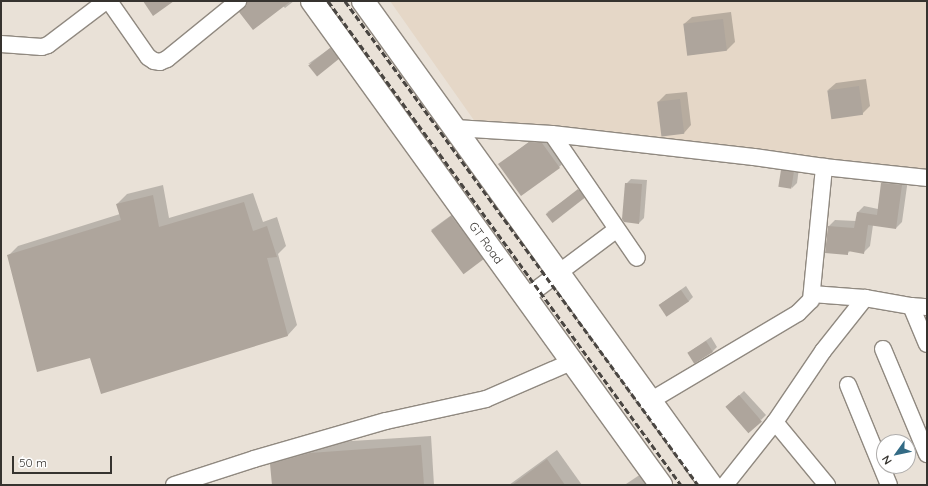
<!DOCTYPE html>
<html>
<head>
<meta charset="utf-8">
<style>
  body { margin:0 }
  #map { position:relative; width:928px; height:486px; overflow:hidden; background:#e9e1d7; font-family:Quicksand,sans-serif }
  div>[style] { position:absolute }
  .built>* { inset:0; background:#e5d7c7 }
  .shadow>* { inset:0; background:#0003 }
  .building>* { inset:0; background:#aea59c; transform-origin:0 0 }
  .roads { filter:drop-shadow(1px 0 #908980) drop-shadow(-1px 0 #908980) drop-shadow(0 1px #908980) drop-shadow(0 -1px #908980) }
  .minor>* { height:16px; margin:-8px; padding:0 8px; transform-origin:8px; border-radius:8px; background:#fff }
  .trunk>* { height:22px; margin:-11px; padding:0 11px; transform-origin:11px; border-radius:11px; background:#fff }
  .rail>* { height:3px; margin-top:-1.5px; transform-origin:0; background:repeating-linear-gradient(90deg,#4a4642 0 6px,transparent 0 9px) }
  span { translate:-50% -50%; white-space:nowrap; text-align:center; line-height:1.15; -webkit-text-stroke:3px #fff; paint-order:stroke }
  .street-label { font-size:12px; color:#36332f }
  .frame { position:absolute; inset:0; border:2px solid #36332f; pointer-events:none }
  .north { position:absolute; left:876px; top:434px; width:40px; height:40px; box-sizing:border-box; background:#fff; border:1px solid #afadac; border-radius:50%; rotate:237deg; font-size:11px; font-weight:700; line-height:16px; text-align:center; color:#36332f }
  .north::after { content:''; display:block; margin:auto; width:14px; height:18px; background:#336b85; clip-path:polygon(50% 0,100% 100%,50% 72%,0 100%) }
  .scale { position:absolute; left:12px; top:456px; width:100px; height:18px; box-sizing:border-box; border:2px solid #36332f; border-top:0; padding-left:5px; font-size:12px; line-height:14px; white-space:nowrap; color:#36332f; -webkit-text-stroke:3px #fff; paint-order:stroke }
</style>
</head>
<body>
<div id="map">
  <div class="built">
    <div style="clip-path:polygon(390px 1px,927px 1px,927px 182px,478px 126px)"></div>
  </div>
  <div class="shadow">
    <div style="clip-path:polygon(248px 1px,294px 1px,285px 8px,283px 6px,248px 4px)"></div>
    <div style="clip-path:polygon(731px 12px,735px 42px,727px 50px,688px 55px,684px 24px,692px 17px)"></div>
    <div style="clip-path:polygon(336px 44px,343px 54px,338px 59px,308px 64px)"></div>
    <div style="clip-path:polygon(866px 79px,870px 106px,862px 114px,828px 90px,836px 83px)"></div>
    <div style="clip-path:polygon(687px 92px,691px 125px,684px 133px,658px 102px,666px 94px)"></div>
    <div style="clip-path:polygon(538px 135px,550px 136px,567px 160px,559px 167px,500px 164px)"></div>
    <div style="clip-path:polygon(787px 166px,799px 168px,797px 183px,792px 188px,782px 171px)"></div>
    <div style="clip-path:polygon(888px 177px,908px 179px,902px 222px,896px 228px,873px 225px,870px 246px,863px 253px,851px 250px,847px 254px,829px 226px,835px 220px,856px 221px,858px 212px,864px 206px,878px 209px,882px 183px)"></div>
    <div style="clip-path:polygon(631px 179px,647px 180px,644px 218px,639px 223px,626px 184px)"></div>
    <div style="clip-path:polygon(163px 185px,169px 218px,253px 193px,263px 222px,277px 217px,286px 246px,278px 254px,297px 325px,288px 335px,90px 357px,8px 256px,18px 246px,120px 214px,117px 204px,127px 194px)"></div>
    <div style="clip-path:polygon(583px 187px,589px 193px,584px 198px,546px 213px)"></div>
    <div style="clip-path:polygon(457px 211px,487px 253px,482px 258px,431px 230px)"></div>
    <div style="clip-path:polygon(686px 286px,693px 297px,688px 302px,659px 305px)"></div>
    <div style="clip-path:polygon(711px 337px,717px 347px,712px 352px,688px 353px)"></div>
    <div style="clip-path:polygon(744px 391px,766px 415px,761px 420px,732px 402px)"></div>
    <div style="clip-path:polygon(431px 436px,434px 485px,273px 485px,271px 465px,281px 455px,320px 443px)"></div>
    <div style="clip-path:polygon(557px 450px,582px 485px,509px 485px)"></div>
    <div style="clip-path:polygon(644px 472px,654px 485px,626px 485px,626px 484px)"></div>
  </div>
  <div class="building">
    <div style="clip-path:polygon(143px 1px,174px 1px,153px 16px)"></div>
    <div style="clip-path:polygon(247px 1px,291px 1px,253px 30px,239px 12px,247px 5px)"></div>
    <div style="left:723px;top:19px;width:32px;height:40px;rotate:83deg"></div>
    <div style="left:330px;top:48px;width:14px;height:28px;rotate:51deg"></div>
    <div style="left:859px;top:86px;width:29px;height:32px;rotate:82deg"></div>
    <div style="left:680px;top:99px;width:35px;height:23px;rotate:83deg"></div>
    <div style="clip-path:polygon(529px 142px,542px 143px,560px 168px,521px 196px,498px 164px)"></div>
    <div style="left:781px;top:170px;width:13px;height:17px;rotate:9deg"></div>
    <div style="clip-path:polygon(625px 183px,642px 184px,639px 224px,624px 222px,622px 219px)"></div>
    <div style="clip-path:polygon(881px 183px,902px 185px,896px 229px,868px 225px,864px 254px,848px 251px,848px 255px,825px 253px,828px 226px,854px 228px,857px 212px,877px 215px)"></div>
    <div style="left:578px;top:189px;width:11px;height:41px;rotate:52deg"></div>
    <div style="clip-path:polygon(153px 195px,159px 227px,244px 202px,253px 231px,267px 226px,277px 257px,267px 258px,288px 336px,101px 394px,90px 358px,37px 372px,7px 255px,121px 220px,116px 204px)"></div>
    <div style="left:451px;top:216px;width:54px;height:25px;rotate:53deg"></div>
    <div style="left:681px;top:290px;width:14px;height:27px;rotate:56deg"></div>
    <div style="left:706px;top:341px;width:13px;height:22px;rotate:58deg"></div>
    <div style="left:739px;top:395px;width:35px;height:18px;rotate:49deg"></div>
    <div style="clip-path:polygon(421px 445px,424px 485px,272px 485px,270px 464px,310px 453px)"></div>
    <div style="clip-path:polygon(547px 459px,565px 485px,512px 485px)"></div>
  </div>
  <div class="roads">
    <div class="minor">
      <div style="left:109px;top:1px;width:68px;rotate:55.1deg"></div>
      <div style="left:148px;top:57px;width:7px;rotate:34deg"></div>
      <div style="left:154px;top:61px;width:6px;rotate:9deg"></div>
      <div style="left:160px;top:62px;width:8px;rotate:-23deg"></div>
      <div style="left:167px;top:59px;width:92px;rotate:-39.2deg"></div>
      <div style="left:1px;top:44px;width:41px;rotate:4.2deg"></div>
      <div style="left:42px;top:47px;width:6px;rotate:-18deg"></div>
      <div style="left:48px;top:45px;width:73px;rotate:-37.2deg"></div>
      <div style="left:455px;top:128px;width:97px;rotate:3.5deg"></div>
      <div style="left:552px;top:134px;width:203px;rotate:6.5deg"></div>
      <div style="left:754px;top:157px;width:71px;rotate:8.1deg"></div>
      <div style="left:824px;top:167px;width:104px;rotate:6.1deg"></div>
      <div style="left:552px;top:134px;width:150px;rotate:55.6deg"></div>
      <div style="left:812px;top:294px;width:53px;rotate:4.3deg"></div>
      <div style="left:865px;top:298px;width:47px;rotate:9.9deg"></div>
      <div style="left:911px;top:306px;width:16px;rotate:4deg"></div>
      <div style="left:525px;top:298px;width:114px;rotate:-36.8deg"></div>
      <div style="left:911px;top:306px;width:41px;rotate:67.2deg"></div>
      <div style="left:883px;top:349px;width:114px;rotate:67.3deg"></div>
      <div style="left:848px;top:385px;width:108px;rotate:67.7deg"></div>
      <div style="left:650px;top:401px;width:172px;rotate:-30.7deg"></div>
      <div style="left:798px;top:313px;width:18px;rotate:-45deg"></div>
      <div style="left:811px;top:300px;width:134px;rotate:-84.4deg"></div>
      <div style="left:775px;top:422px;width:82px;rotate:50.5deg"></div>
      <div style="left:174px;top:485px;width:84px;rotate:-18deg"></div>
      <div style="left:254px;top:459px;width:137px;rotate:-16.1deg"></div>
      <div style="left:386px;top:421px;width:102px;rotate:-12.4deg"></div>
      <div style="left:486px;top:399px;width:93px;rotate:-23.5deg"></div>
      <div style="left:725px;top:485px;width:80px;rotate:-51.6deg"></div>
      <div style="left:775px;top:422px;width:86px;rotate:-55.9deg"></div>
      <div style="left:823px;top:351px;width:68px;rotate:-51.6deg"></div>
    </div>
    <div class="trunk">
      <div style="left:312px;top:1px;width:597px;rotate:54.21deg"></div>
      <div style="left:363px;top:1px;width:596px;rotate:54.28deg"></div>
    </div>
  </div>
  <div class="rail">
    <div style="left:328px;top:1px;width:599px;rotate:53.9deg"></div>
    <div style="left:345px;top:1px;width:599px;rotate:53.9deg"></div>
  </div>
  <div class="street-label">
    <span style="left:486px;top:243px;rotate:54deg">GT Road</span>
  </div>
  <div class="frame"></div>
  <div class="north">N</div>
  <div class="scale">50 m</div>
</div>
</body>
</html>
